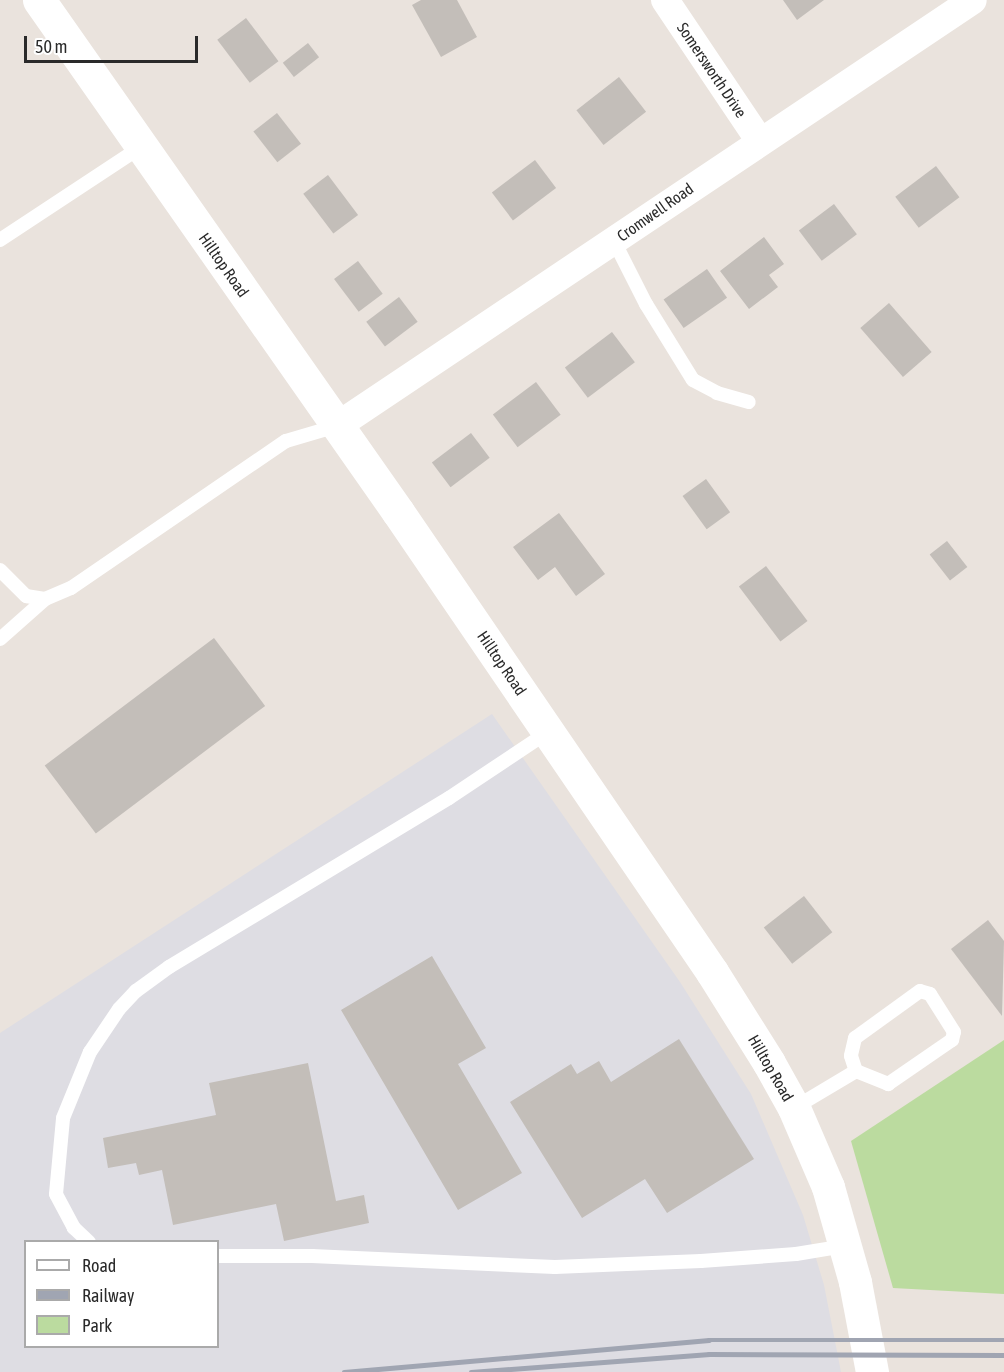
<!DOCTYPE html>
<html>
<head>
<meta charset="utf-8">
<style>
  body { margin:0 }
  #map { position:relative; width:1004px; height:1372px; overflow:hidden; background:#eae3dd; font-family:"Asap Condensed",sans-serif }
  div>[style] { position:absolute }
  .industrial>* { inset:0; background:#dedde3 }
  .green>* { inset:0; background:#bbdb9f }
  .building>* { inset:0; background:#c3beb9; transform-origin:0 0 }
  .service>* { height:14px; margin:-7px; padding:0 7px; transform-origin:7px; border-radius:7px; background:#fff }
  .minor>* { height:28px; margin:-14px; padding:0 14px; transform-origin:14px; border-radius:14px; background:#fff }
  .secondary>* { height:33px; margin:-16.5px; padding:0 16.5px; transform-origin:16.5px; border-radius:16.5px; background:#fff }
  .rail>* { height:4.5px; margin:-2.25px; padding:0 2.25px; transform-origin:2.25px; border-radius:2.25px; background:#a0a5b2 }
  span { translate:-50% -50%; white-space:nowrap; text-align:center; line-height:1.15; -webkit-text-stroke:4.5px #fff; paint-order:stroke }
  .street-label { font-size:16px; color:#2a2a2a }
  .legend { position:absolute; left:24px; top:1240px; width:195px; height:108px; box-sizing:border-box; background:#fff; border:2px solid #aaa; margin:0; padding:8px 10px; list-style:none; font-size:18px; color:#2a2a2a }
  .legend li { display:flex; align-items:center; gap:12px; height:30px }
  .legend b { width:30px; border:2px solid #aaa }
  .scale { position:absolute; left:24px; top:36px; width:174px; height:27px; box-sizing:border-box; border:3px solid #2a2a2a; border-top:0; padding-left:8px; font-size:18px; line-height:21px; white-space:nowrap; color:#2a2a2a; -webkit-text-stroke:4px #fff; paint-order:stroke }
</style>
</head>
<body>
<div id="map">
  <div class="industrial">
    <div style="clip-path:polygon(evenodd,492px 714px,680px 982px,751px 1094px,803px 1215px,824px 1285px,841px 1372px,0 1372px,0 1033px,492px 714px,26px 1242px,218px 1242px,218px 1346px,26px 1346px,26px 1242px)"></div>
  </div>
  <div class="green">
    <div style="clip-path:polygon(1004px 1040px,1004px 1294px,893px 1288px,851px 1141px)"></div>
  </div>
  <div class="building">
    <div style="clip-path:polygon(421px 0,457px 0,477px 37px,441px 57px,412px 5px)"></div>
    <div style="clip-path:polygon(783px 0,824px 0,797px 20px)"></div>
    <div style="left:246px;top:18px;width:54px;height:36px;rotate:53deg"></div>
    <div style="left:308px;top:43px;width:18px;height:32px;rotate:52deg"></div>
    <div style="left:619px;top:77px;width:44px;height:54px;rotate:52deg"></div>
    <div style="left:277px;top:113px;width:39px;height:30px;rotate:52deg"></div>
    <div style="left:535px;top:160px;width:35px;height:54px;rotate:53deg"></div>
    <div style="left:936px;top:166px;width:39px;height:51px;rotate:53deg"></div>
    <div style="left:328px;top:175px;width:50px;height:31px;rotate:53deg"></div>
    <div style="left:834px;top:204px;width:38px;height:44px;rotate:53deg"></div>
    <div style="clip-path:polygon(764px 237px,784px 264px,769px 275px,778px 287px,749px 309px,720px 271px)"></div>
    <div style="left:358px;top:261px;width:41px;height:30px;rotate:53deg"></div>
    <div style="left:707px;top:269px;width:35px;height:53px;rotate:55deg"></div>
    <div style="left:399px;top:297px;width:31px;height:41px;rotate:53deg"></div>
    <div style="left:889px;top:303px;width:65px;height:38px;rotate:49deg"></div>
    <div style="left:612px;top:332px;width:38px;height:59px;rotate:53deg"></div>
    <div style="left:536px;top:382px;width:41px;height:54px;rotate:53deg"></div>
    <div style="left:471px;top:433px;width:31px;height:49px;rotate:53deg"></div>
    <div style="left:706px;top:479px;width:41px;height:29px;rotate:54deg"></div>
    <div style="clip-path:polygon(559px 513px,605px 574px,576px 596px,555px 567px,538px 580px,513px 547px)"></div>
    <div style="left:947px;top:541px;width:33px;height:22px;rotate:52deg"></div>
    <div style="left:766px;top:566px;width:69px;height:34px;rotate:53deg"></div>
    <div style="left:214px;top:638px;width:85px;height:212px;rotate:53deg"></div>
    <div style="left:804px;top:896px;width:46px;height:51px;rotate:52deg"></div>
    <div style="clip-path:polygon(988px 920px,1004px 941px,1002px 1016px,951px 949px)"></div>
    <div style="clip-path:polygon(432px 956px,486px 1048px,458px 1064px,522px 1173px,458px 1210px,341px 1010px)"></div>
    <div style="clip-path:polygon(679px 1039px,754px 1159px,667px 1213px,645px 1179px,582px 1218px,510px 1102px,571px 1064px,577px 1074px,599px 1061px,611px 1082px)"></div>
    <div style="clip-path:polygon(308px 1063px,336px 1201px,364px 1195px,369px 1223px,284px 1241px,276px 1204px,173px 1225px,162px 1170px,139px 1175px,136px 1163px,108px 1168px,103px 1138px,216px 1115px,209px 1083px)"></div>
  </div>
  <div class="service">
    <div style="left:0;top:240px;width:169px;rotate:-33.4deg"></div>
    <div style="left:614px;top:241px;width:71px;rotate:63.1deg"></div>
    <div style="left:646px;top:304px;width:89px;rotate:58.3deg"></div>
    <div style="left:693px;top:380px;width:27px;rotate:28deg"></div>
    <div style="left:717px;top:393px;width:33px;rotate:16deg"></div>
    <div style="left:0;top:570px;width:37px;rotate:45deg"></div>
    <div style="left:26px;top:596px;width:19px;rotate:9deg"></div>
    <div style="left:45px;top:599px;width:28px;rotate:-23deg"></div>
    <div style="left:71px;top:588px;width:260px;rotate:-34.4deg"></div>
    <div style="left:286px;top:441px;width:53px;rotate:-16.4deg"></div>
    <div style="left:0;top:639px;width:60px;rotate:-41.6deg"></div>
    <div style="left:794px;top:1108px;width:72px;rotate:-30.8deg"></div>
    <div style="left:856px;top:1071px;width:35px;rotate:22deg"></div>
    <div style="left:888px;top:1084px;width:78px;rotate:-34.5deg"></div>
    <div style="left:952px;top:1040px;width:8px;rotate:-76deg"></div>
    <div style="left:954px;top:1032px;width:45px;rotate:-122.3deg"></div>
    <div style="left:930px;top:994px;width:10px;rotate:-163deg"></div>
    <div style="left:920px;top:991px;width:80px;rotate:144.1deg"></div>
    <div style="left:855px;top:1038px;width:18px;rotate:103deg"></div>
    <div style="left:851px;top:1056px;width:16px;rotate:72deg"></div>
    <div style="left:89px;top:1242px;width:21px;rotate:-137deg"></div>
    <div style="left:74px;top:1228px;width:38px;rotate:-118deg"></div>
    <div style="left:56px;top:1194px;width:76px;rotate:-84.7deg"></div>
    <div style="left:63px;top:1118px;width:71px;rotate:-67.8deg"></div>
    <div style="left:90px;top:1052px;width:52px;rotate:-56deg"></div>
    <div style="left:119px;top:1009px;width:25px;rotate:-47deg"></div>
    <div style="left:136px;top:991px;width:41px;rotate:-36deg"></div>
    <div style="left:169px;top:967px;width:327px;rotate:-31.1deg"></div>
    <div style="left:449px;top:798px;width:119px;rotate:-33.7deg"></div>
    <div style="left:218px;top:1256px;width:94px"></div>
    <div style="left:312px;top:1256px;width:243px;rotate:2.6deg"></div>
    <div style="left:555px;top:1267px;width:146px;rotate:-2.4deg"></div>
    <div style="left:701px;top:1261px;width:95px;rotate:-4.2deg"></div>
    <div style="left:796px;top:1254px;width:50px;rotate:-9.3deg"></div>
  </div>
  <div class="minor">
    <div style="left:665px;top:0;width:169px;rotate:56.1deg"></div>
    <div style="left:337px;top:426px;width:765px;rotate:-33.81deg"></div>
  </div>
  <div class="secondary">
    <div style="left:39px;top:0;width:625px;rotate:54.96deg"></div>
    <div style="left:398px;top:512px;width:557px;rotate:55.68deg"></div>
    <div style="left:712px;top:972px;width:107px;rotate:57.9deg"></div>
    <div style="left:769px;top:1063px;width:51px;rotate:60.9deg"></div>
    <div style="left:794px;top:1108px;width:86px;rotate:66.7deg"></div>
    <div style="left:828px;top:1187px;width:99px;rotate:74.1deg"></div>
    <div style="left:855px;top:1282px;width:92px;rotate:79.3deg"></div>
  </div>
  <div class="rail">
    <div style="left:344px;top:1372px;width:366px;rotate:-5deg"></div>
    <div style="left:709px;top:1340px;width:295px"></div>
    <div style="left:471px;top:1372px;width:239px;rotate:-4.3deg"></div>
    <div style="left:709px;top:1354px;width:295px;rotate:0.2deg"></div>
  </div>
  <div class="street-label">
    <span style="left:712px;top:70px;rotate:56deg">Somersworth Drive</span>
    <span style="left:655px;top:212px;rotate:-35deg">Cromwell Road</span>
    <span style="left:224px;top:265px;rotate:55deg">Hilltop Road</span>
    <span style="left:502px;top:663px;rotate:56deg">Hilltop Road</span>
    <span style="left:771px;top:1068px;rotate:60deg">Hilltop Road</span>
  </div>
  <ul class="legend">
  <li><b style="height:8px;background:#fff"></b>Road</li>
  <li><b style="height:8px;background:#a0a5b2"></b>Railway</li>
  <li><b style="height:16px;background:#bbdb9f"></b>Park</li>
  </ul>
  <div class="scale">50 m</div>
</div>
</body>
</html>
